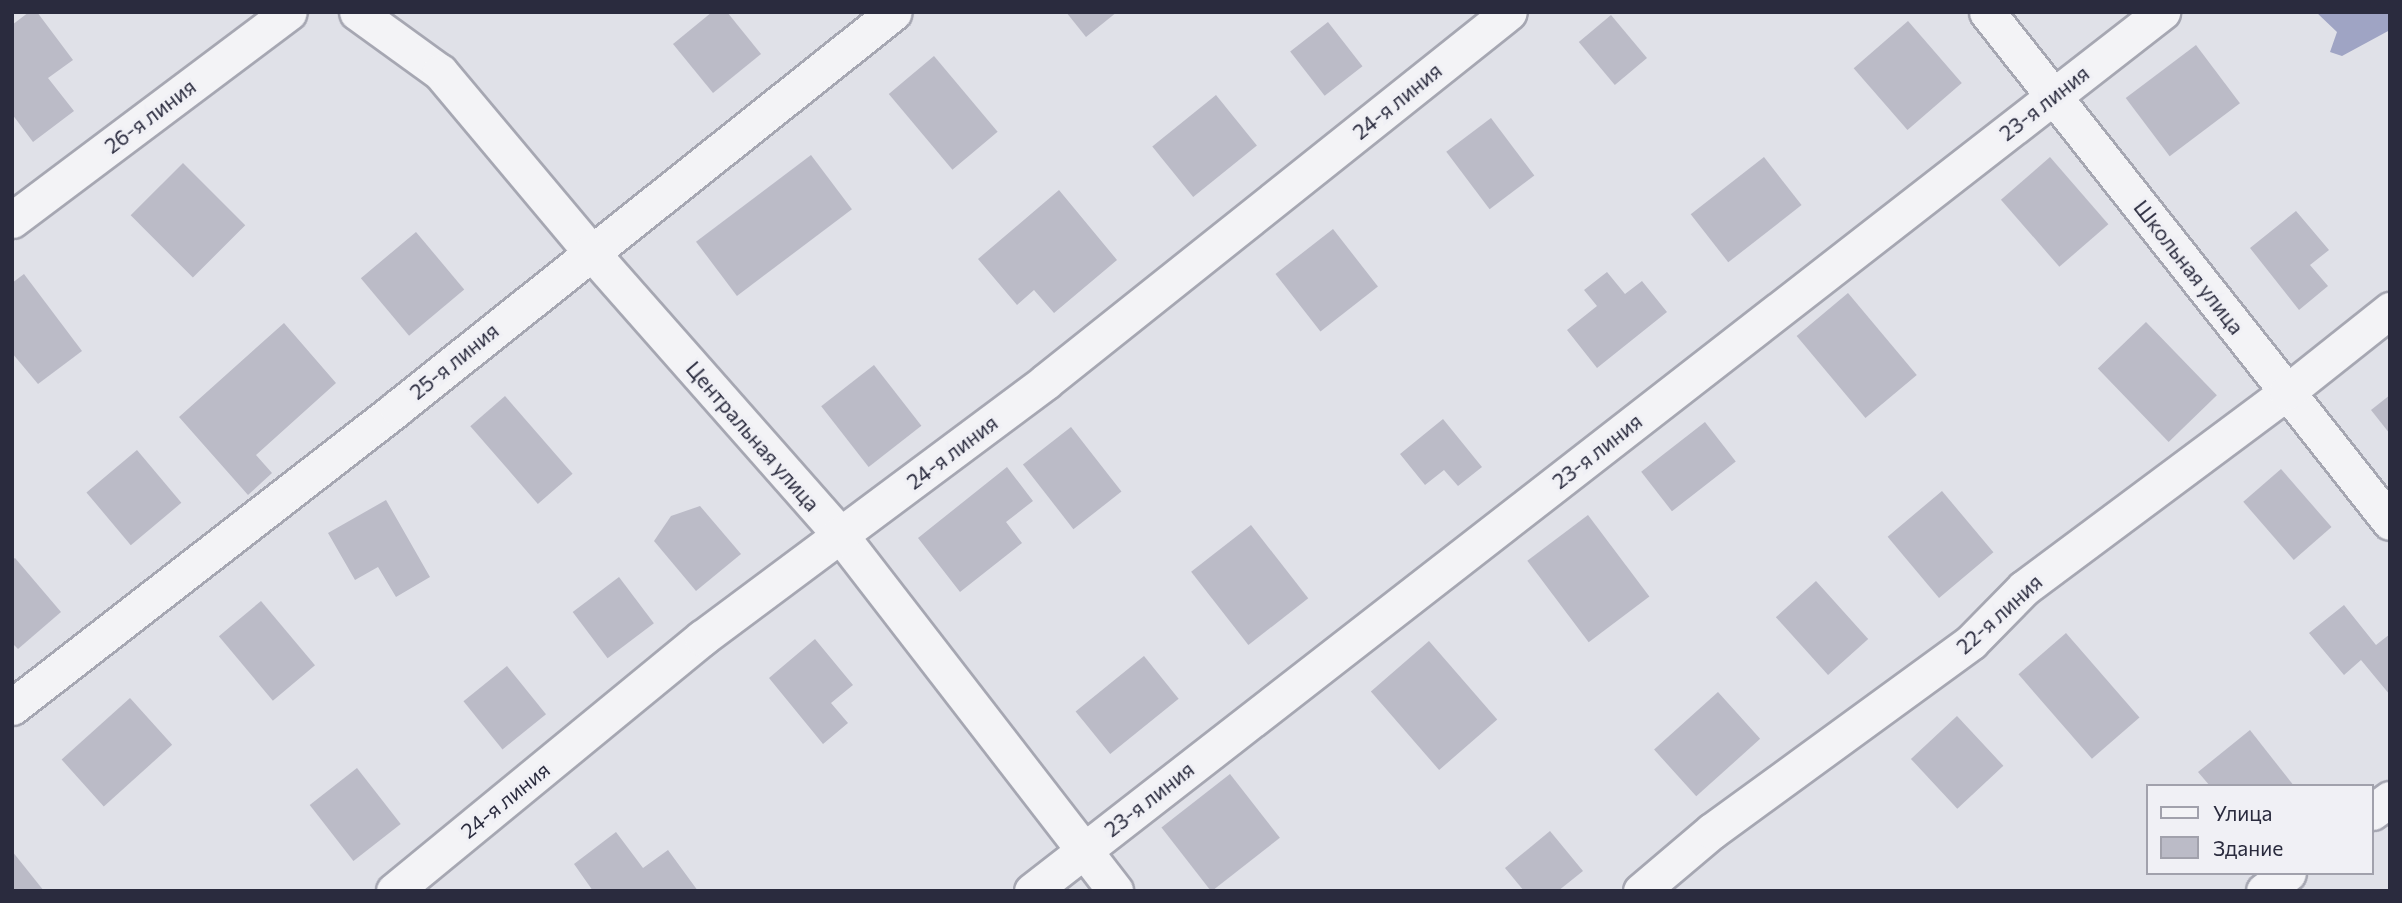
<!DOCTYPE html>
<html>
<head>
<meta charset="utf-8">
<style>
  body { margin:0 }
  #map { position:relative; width:2402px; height:903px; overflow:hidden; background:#e0e1e8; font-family:Commissioner,sans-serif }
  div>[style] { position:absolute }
  .water>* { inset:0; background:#9fa4c4 }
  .building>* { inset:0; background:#bbbbc7; transform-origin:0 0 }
  .roads { filter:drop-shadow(2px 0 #a6a7b2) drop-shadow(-2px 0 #a6a7b2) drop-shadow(0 2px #a6a7b2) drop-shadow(0 -2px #a6a7b2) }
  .minor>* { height:35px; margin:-17.5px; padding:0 17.5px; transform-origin:17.5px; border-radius:17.5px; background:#f3f3f6 }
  span { translate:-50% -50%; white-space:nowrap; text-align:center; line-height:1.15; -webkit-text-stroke:6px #f0f0f5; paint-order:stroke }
  .street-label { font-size:21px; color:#2a2b3e }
  .frame { position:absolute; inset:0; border:14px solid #2a2b3e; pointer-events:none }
  .legend { position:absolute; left:2146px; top:784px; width:228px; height:91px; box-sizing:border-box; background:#f0f0f5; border:2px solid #a1a1ac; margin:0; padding:9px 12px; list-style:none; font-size:21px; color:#2a2b3e }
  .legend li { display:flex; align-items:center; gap:14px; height:35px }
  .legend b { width:35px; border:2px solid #a1a1ac }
</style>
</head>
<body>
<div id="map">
  <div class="water">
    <div style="clip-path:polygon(2316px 12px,2390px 12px,2390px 30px,2342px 56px,2330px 52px,2337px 32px)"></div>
  </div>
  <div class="building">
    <div style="clip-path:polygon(29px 12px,37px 12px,73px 60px,48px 78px,74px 111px,33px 142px,12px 114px,12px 25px)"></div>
    <div style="clip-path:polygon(712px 12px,727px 12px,761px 54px,713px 93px,673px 44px)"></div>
    <div style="clip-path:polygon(1066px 12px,1117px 12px,1086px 37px)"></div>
    <div style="left:1611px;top:15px;width:56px;height:42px;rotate:50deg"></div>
    <div style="left:1908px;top:21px;width:82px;height:72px;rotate:49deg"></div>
    <div style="left:1328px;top:22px;width:56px;height:48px;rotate:52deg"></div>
    <div style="left:2196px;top:45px;width:73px;height:88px;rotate:53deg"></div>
    <div style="left:934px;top:56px;width:99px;height:59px;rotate:50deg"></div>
    <div style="left:1216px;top:95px;width:65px;height:82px;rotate:51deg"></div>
    <div style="left:1491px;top:118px;width:72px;height:56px;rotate:53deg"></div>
    <div style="left:811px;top:155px;width:68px;height:144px;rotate:53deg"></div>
    <div style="left:1764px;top:157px;width:61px;height:93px;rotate:52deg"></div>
    <div style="left:2050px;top:157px;width:89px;height:65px;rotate:49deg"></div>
    <div style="left:183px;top:163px;width:88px;height:74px;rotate:45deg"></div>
    <div style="clip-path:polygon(1059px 190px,1117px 260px,1054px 313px,1034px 290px,1017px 305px,978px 259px)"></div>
    <div style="clip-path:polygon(2296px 211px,2329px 250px,2310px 265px,2328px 286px,2299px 310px,2250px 248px)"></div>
    <div style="left:1333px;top:229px;width:73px;height:73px;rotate:52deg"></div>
    <div style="left:416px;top:232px;width:75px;height:72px;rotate:50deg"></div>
    <div style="clip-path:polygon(1607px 272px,1625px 294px,1642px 281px,1667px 312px,1597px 368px,1567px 330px,1597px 306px,1584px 290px)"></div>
    <div style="clip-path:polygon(24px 274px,82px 351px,38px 384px,12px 353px,12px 283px)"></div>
    <div style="left:1848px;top:293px;width:107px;height:67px;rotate:50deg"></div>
    <div style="left:2146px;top:322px;width:102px;height:67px;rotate:46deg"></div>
    <div style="clip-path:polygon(284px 323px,336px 383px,256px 455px,272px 473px,248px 495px,179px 417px)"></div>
    <div style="left:874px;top:365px;width:77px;height:67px;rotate:52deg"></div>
    <div style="clip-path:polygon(2390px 395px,2390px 434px,2371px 410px)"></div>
    <div style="left:505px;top:396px;width:103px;height:46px;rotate:49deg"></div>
    <div style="clip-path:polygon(1443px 419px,1482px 467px,1458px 486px,1444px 470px,1425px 485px,1400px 454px)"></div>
    <div style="left:1705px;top:422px;width:50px;height:81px;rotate:52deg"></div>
    <div style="left:1071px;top:427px;width:82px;height:61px;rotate:52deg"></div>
    <div style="left:137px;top:450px;width:69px;height:66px;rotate:50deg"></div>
    <div style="clip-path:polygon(1007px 467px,1033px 501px,1006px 522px,1022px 543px,960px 592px,918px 538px)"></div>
    <div style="left:2281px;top:469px;width:77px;height:50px;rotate:49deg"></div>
    <div style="left:1942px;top:491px;width:80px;height:71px;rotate:50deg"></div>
    <div style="clip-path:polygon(386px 500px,430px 577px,396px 597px,378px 567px,355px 580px,328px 533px)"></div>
    <div style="clip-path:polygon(700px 506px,741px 554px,696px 591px,654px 541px,671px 516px)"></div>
    <div style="left:1588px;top:515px;width:102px;height:76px;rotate:53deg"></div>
    <div style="left:1251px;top:525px;width:93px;height:76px;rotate:52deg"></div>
    <div style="clip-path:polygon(15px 558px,61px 612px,18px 649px,12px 643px,12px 560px)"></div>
    <div style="left:619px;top:577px;width:58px;height:58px;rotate:53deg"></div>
    <div style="left:1816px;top:581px;width:78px;height:54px;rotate:48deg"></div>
    <div style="left:261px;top:601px;width:84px;height:55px;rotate:50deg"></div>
    <div style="clip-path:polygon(2344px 605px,2376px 645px,2390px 634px,2390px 695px,2361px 660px,2344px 675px,2309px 633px)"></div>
    <div style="left:2066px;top:633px;width:112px;height:63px;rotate:49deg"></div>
    <div style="clip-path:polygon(815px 639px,853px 685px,831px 703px,848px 723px,823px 744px,769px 678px)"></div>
    <div style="left:1429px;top:641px;width:104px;height:77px;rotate:49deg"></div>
    <div style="left:1144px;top:656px;width:55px;height:88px;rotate:51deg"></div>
    <div style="left:507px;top:666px;width:62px;height:56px;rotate:51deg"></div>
    <div style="left:1718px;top:692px;width:63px;height:86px;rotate:48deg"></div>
    <div style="left:130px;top:698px;width:63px;height:92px;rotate:48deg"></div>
    <div style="left:1957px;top:716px;width:68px;height:63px;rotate:47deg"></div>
    <div style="clip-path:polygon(2250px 730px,2294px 786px,2210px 786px,2198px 772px)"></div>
    <div style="left:357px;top:768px;width:71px;height:60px;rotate:52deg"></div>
    <div style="left:1230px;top:774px;width:81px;height:87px;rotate:52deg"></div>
    <div style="clip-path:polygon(1550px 831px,1583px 871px,1558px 891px,1524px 891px,1505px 868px)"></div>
    <div style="clip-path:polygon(616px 832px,643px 868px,668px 850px,698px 891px,593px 891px,574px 864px)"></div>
    <div style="clip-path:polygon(12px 851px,44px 891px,12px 891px)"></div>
  </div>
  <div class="roads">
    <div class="minor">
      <div style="left:357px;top:12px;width:102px;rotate:35.9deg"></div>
      <div style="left:440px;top:72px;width:235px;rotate:50deg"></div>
      <div style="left:591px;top:252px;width:378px;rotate:48.6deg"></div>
      <div style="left:841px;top:536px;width:448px;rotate:52.3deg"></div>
      <div style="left:1987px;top:12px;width:650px;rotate:51.68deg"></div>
      <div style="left:12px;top:220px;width:346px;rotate:-36.9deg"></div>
      <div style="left:12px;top:707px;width:487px;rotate:-37.8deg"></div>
      <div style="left:397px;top:408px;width:635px;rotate:-38.55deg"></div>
      <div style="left:2372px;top:812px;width:22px;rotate:-36deg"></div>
      <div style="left:394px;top:891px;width:399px;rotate:-39.4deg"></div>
      <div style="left:702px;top:638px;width:428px;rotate:-36.7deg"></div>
      <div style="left:1045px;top:382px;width:593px;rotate:-38.57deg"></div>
      <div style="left:1032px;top:891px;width:1432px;rotate:-37.88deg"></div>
      <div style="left:1641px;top:891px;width:93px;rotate:-40.2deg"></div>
      <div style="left:1712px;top:831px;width:321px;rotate:-36.1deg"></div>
      <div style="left:1971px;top:642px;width:76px;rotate:-45.5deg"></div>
      <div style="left:2024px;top:588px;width:328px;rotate:-36.7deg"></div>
      <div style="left:2287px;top:392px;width:132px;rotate:-38.5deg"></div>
      <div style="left:2264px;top:891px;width:30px;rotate:-37deg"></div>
    </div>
  </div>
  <div class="street-label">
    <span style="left:1397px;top:101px;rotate:-39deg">24-я линия</span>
    <span style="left:2044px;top:103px;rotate:-38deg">23-я линия</span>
    <span style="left:150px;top:116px;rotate:-37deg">26-я линия</span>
    <span style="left:2189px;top:267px;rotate:52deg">Школьная улица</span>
    <span style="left:454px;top:361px;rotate:-39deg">25-я линия</span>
    <span style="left:753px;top:436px;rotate:49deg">Центральная улица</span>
    <span style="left:1597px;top:451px;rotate:-38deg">23-я линия</span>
    <span style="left:952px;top:452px;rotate:-37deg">24-я линия</span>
    <span style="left:1999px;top:614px;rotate:-42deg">22-я линия</span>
    <span style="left:1149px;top:799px;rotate:-38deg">23-я линия</span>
    <span style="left:505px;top:800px;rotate:-39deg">24-я линия</span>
  </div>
  <div class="frame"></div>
  <ul class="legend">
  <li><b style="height:9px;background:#f3f3f6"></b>Улица</li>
  <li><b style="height:19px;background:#bbbbc7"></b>Здание</li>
  </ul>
</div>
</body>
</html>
